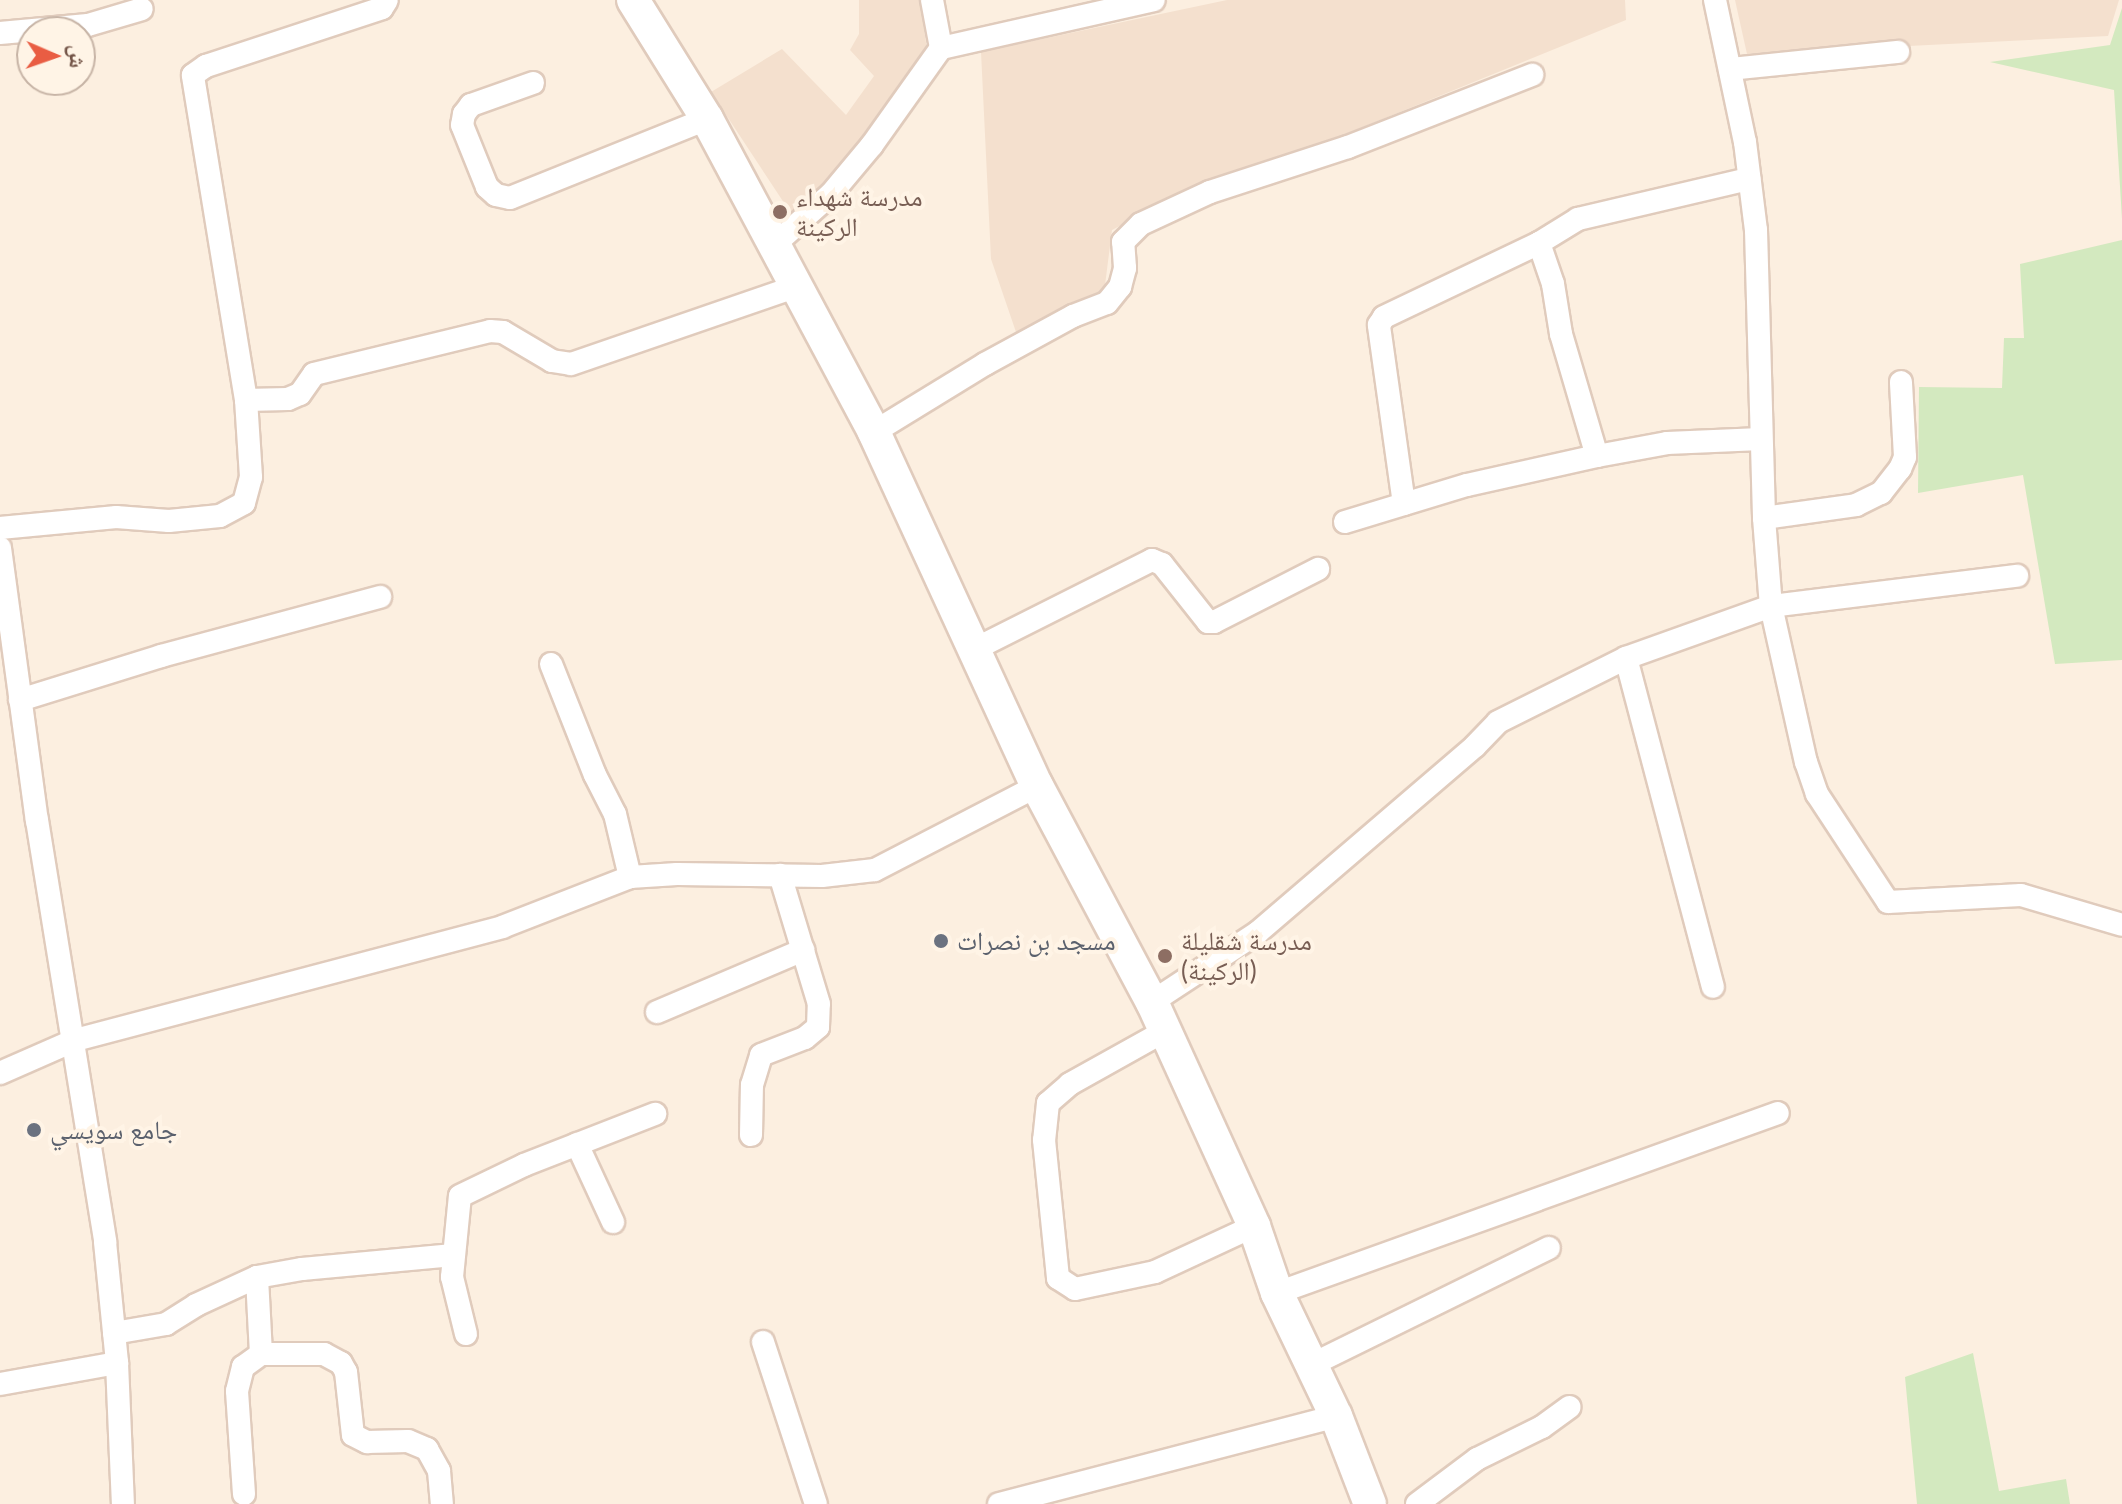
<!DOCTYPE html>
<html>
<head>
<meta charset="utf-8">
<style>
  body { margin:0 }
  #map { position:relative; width:2122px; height:1504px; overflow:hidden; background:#fcefe0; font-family:Lato,"Noto Naskh Arabic",sans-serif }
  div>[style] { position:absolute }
  .residential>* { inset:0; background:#f4e0ce }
  .green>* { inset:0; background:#d3e9bf }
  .roads { filter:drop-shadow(2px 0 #e0cbbc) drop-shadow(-2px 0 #e0cbbc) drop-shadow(0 2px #e0cbbc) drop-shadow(0 -2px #e0cbbc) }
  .street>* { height:22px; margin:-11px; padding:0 11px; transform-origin:11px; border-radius:11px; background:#fff }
  .secondary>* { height:32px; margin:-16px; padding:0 16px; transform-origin:16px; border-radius:16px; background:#fff }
  .dots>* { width:22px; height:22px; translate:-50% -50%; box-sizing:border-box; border:4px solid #fff4e6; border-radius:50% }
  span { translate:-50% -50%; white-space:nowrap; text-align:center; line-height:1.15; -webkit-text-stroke:8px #fff4e6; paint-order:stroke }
  .education-label { font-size:26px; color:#785e54 }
  .left { translate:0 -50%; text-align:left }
  .worship-label { font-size:26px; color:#5b616d }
  .north { position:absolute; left:16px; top:16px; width:80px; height:80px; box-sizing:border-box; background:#fff4e6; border:2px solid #c7b4a6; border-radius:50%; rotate:92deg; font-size:22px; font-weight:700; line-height:32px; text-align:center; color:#735447 }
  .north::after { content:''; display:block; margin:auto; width:28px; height:36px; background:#e95d43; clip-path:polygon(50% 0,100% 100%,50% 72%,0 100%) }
</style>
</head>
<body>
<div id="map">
  <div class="residential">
    <div style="clip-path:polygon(859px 0,920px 0,928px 57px,860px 149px,794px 218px,711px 92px,782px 49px,846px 115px,874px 76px,850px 50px,859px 34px)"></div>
    <div style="clip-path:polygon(1227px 0,1625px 0,1626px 20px,1336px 138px,1204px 182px,1112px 230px,1104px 293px,1017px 335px,991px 259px,981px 52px)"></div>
    <div style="clip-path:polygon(1735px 0,2119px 0,2108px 36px,1747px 54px)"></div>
  </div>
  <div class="green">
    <div style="clip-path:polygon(2122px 8px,2122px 219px,2114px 90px,1990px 62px,2110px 45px)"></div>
    <div style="clip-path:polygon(2122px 240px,2122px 660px,2055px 664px,2023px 475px,1918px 493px,1919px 387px,2002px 388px,2004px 338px,2024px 338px,2020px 264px)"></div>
    <div style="clip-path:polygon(1973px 1353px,1999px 1491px,2066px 1479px,2070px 1504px,1917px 1504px,1905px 1377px)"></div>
  </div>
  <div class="roads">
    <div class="street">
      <div style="left:932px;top:0;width:49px;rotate:79.4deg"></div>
      <div style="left:1715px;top:0;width:145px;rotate:78.1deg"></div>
      <div style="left:1745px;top:142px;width:89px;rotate:82.9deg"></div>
      <div style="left:1756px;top:230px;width:288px;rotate:88.4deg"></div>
      <div style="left:1764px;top:518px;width:88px;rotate:85.5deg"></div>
      <div style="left:1771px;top:606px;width:160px;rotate:77.4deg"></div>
      <div style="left:1806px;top:762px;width:34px;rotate:71deg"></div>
      <div style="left:1817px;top:794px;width:129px;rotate:56.7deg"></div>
      <div style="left:1888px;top:902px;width:133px;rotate:-3deg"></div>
      <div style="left:2021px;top:895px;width:105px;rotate:16.5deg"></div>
      <div style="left:0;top:33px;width:88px;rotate:-5.2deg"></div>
      <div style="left:88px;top:25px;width:56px;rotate:-16.5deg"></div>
      <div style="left:1730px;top:69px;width:169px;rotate:-5.8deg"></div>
      <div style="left:533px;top:83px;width:66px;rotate:160.5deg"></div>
      <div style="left:471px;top:105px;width:11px;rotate:128deg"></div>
      <div style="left:464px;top:114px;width:11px;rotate:100deg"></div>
      <div style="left:462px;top:125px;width:67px;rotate:68deg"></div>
      <div style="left:487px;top:187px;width:12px;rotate:42deg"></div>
      <div style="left:496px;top:195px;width:14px;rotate:12deg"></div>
      <div style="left:510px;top:198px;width:212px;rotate:-21.9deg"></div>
      <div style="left:1539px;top:243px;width:43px;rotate:71.1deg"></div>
      <div style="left:1553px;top:284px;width:51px;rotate:80.9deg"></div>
      <div style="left:1561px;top:334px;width:127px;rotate:73.6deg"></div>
      <div style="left:775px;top:244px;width:75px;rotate:-41.8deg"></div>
      <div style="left:831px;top:194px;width:64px;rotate:-50.1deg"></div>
      <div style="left:872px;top:145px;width:119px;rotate:-54.6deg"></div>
      <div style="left:941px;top:48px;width:218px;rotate:-12.7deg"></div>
      <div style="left:246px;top:400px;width:42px;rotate:-1.4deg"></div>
      <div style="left:288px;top:399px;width:13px;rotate:-23deg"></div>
      <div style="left:300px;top:394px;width:24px;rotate:-55deg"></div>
      <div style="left:314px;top:374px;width:181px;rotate:-13.7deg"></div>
      <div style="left:490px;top:331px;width:13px;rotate:4deg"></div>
      <div style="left:503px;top:332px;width:57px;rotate:30.6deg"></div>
      <div style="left:552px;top:361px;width:19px;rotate:9deg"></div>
      <div style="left:571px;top:364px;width:239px;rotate:-19deg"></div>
      <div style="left:874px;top:432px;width:130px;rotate:-31.5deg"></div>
      <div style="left:985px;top:364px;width:100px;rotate:-28.6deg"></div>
      <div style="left:1073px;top:316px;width:36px;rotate:-21deg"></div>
      <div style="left:1107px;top:303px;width:21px;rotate:-51deg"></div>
      <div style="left:1120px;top:287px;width:20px;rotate:-75deg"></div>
      <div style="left:1125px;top:268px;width:26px;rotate:-94deg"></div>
      <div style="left:1123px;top:242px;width:25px;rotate:-45deg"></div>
      <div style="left:1141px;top:224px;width:76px;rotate:-24.9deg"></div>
      <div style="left:1210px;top:192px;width:145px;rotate:-18.1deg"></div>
      <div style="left:1348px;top:147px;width:198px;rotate:-21.4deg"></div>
      <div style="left:1404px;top:504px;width:181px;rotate:-98deg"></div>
      <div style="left:1379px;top:325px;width:9px;rotate:-58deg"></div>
      <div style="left:1384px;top:317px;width:172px;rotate:-25.5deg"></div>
      <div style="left:1539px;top:243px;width:46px;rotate:-31.6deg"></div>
      <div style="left:1578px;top:219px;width:176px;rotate:-13.2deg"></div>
      <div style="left:1764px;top:518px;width:93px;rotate:-8deg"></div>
      <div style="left:1856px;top:505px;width:28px;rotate:-26deg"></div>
      <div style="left:1881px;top:493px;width:31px;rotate:-52deg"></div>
      <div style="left:1900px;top:469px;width:13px;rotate:-67deg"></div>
      <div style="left:1905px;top:457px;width:75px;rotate:-93.1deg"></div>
      <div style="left:1345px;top:522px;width:127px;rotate:-16.9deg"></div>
      <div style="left:1467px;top:485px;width:133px;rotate:-12.6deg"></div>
      <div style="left:1597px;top:456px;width:71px;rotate:-10.5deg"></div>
      <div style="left:1667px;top:443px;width:94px;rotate:-2.4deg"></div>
      <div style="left:0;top:528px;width:117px;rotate:-5.4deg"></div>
      <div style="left:116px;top:517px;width:53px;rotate:4.3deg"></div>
      <div style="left:169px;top:521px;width:51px;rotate:-5.6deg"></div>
      <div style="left:220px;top:516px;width:27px;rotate:-28deg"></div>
      <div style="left:244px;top:503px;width:27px;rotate:-75deg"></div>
      <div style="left:251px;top:477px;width:77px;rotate:-93.7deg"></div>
      <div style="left:246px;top:400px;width:329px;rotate:-99.3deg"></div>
      <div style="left:193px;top:75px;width:16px;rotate:-35deg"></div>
      <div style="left:206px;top:66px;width:185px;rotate:-18.2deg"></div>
      <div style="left:382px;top:8px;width:9px;rotate:-58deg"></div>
      <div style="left:0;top:548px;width:275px;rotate:82.3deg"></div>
      <div style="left:37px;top:820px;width:427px;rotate:80.8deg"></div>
      <div style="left:105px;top:1242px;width:122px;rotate:84.3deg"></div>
      <div style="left:117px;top:1363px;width:141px;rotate:87.6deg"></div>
      <div style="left:975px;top:649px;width:198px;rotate:-26.7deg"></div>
      <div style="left:1152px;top:560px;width:11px;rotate:22deg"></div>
      <div style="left:1162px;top:564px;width:74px;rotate:51.6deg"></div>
      <div style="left:1208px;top:622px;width:6px"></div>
      <div style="left:1214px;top:622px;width:117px;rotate:-27deg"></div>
      <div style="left:1626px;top:658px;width:340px;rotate:75.2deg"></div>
      <div style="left:551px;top:664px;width:119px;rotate:68.4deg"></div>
      <div style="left:595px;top:775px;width:44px;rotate:62.9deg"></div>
      <div style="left:615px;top:814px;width:65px;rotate:76.6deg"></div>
      <div style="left:20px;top:700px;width:148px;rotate:-17.3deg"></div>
      <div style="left:161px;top:656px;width:227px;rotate:-15.1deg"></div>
      <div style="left:1152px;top:1002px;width:126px;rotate:-33.3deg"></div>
      <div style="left:1257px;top:933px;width:287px;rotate:-40.6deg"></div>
      <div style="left:1475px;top:746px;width:33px;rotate:-46deg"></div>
      <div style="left:1498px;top:722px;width:143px;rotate:-26.6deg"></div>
      <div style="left:1626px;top:658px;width:154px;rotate:-19.7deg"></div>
      <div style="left:1771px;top:606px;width:248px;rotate:-7deg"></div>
      <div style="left:657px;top:1012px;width:159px;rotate:-23deg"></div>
      <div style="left:1163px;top:1032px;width:107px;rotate:150.8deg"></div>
      <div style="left:1070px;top:1084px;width:29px;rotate:139deg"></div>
      <div style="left:1048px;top:1103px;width:37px;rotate:96deg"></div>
      <div style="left:1044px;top:1140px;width:139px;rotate:84.2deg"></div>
      <div style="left:1058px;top:1278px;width:20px;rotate:33deg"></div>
      <div style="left:1075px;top:1289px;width:82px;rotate:-12deg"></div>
      <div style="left:1155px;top:1272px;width:109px;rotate:-24.9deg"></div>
      <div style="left:0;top:1073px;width:82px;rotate:-23.7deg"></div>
      <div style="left:75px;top:1040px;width:442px;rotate:-14.8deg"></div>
      <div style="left:502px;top:927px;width:137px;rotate:-21.3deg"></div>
      <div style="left:630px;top:877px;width:47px;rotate:-3.7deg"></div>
      <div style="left:677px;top:874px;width:145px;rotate:0.8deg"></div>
      <div style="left:822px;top:876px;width:53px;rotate:-6.5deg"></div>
      <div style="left:875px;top:870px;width:182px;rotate:-27.4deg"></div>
      <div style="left:751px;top:1135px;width:50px;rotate:-88.9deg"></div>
      <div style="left:752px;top:1085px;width:31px;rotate:-73deg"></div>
      <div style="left:761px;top:1055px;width:47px;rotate:-21.1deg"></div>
      <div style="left:805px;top:1038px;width:17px;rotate:-40deg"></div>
      <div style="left:818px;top:1027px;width:23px;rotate:-88deg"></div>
      <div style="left:819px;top:1004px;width:135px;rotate:-106.8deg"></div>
      <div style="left:577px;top:1144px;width:86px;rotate:65.2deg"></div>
      <div style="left:1277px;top:1293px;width:532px;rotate:-19.76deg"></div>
      <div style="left:114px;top:1333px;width:53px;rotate:-9.8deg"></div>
      <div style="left:166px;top:1324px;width:36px;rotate:-32deg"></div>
      <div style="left:196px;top:1305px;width:67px;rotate:-24.7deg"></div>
      <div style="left:257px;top:1277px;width:46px;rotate:-10.1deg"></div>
      <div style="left:302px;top:1269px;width:152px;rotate:-5.3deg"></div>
      <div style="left:466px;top:1334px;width:59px;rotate:-103.8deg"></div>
      <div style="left:452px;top:1277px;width:81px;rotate:-84.4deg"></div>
      <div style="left:460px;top:1196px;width:71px;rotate:-25.8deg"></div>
      <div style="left:524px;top:1165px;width:141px;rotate:-21.3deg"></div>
      <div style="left:763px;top:1342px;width:170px;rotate:71.9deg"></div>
      <div style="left:261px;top:1354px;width:63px"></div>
      <div style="left:324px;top:1354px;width:19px;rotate:28deg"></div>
      <div style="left:341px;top:1363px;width:10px;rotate:61deg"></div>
      <div style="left:346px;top:1372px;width:63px;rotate:83.7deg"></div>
      <div style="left:353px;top:1435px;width:16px;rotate:27deg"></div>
      <div style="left:367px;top:1442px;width:41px;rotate:-1.4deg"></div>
      <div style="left:408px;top:1441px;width:21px;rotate:23deg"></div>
      <div style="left:427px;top:1449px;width:25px;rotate:61deg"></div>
      <div style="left:439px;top:1471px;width:33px;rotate:85deg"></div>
      <div style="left:1311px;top:1365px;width:265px;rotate:-26.2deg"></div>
      <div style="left:0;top:1384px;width:119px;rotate:-10.2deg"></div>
      <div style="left:244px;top:1494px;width:103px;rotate:-93.9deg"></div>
      <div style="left:237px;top:1391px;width:25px;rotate:-76deg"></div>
      <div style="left:243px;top:1367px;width:22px;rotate:-36deg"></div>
      <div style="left:261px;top:1354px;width:77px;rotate:-93deg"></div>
      <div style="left:999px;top:1504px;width:348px;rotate:-14.6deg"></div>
      <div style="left:1417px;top:1504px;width:75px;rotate:-36.9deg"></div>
      <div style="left:1477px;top:1459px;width:72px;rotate:-26.2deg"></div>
      <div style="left:1542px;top:1427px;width:34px;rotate:-36deg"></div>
    </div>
    <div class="secondary">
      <div style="left:633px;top:0;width:140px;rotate:58.1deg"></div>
      <div style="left:707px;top:119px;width:355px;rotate:61.9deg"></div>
      <div style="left:874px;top:432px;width:390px;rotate:65.3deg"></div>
      <div style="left:1037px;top:786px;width:245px;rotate:62deg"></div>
      <div style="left:1152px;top:1002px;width:246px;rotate:65.5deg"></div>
      <div style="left:1254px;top:1226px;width:71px;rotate:71.1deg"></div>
      <div style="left:1277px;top:1293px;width:136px;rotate:64.4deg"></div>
      <div style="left:1336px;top:1416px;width:94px;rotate:68.9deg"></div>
    </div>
  </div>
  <div class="dots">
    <div style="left:780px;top:212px;background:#8d6e63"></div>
    <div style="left:941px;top:941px;background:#6b7280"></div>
    <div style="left:1165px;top:956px;background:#8d6e63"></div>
    <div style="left:34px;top:1130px;background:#6b7280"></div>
  </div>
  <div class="education-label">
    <span class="left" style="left:796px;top:212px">مدرسة شهداء<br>الركينة</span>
    <span class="left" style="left:1181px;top:956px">مدرسة شقليلة<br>(الركينة)</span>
  </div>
  <div class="worship-label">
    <span class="left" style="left:957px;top:941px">مسجد بن نصرات</span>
    <span class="left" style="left:50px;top:1130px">جامع سويسي</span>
  </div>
  <div class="north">ش</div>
</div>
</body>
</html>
